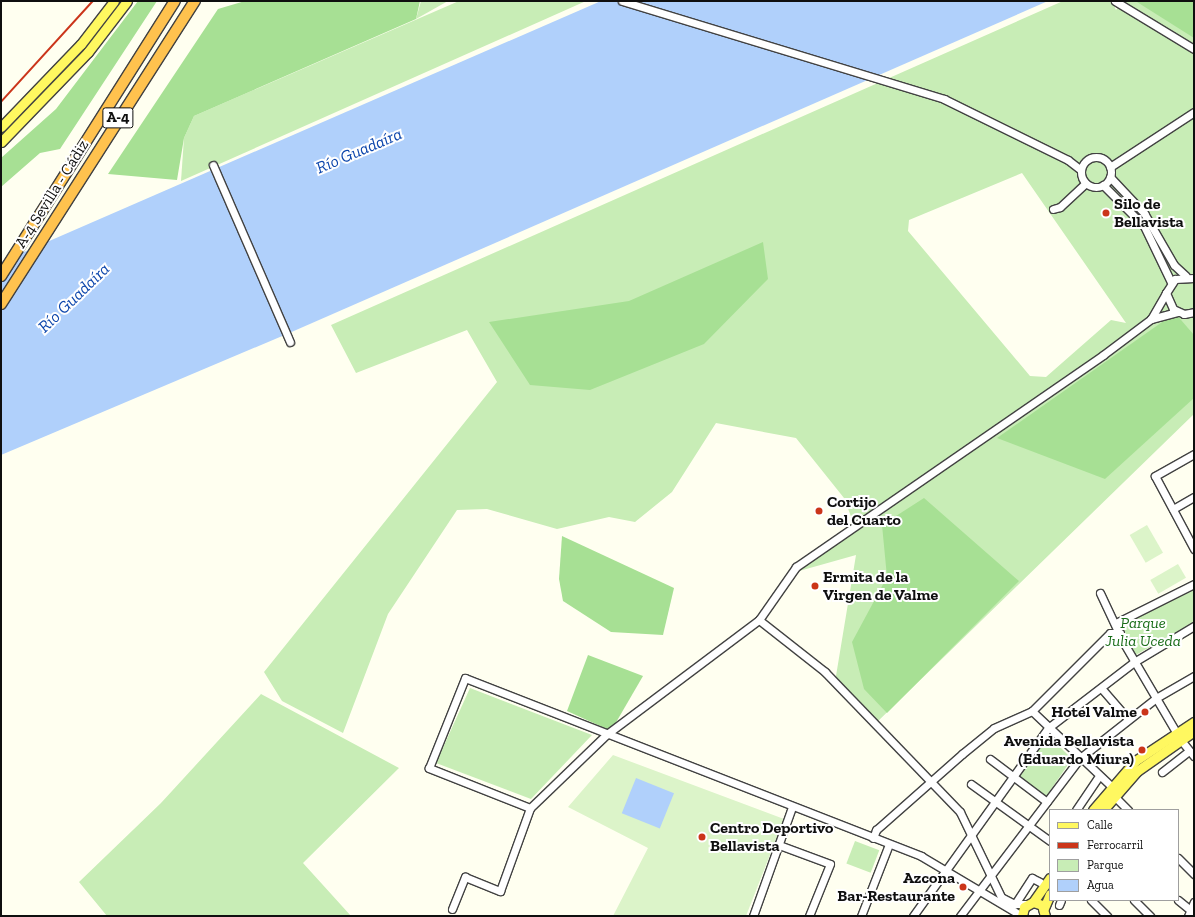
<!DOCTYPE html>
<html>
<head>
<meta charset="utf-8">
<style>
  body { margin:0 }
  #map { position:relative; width:1195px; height:917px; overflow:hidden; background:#fffff0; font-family:"Zilla Slab",serif }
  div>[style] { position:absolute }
  .green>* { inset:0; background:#c8edb6; transform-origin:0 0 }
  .forest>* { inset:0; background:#a7e094 }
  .pitch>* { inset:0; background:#dcf4c9; transform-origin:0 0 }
  .water>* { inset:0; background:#b0d0fb; transform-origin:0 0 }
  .roads { filter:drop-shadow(1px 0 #424242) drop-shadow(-1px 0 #424242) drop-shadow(0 1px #424242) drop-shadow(0 -1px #424242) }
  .minor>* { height:7px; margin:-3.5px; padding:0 3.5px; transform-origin:3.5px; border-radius:3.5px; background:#fff }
  .minor>.ring { margin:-3.5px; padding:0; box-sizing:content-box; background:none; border:7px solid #fff; border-radius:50% }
  .major>* { height:9px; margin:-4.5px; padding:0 4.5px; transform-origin:4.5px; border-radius:4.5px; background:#fff860 }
  .highway>* { height:10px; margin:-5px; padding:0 5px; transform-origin:5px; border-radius:5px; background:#ffc24e }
  .rail>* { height:1.5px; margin:-0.75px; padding:0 0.75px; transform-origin:0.75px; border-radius:0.75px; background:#cb351a }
  .dots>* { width:11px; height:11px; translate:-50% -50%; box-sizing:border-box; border:2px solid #fff; border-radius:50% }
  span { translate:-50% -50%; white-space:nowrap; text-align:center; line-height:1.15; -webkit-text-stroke:4px #fff; paint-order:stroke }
  .shield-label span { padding:1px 3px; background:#fff; border:1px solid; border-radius:3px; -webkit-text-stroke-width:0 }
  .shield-label { font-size:15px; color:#0f0f0f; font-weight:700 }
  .street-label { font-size:16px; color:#0f0f0f }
  .poi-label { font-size:16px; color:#0f0f0f; font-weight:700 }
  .left { translate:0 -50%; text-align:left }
  .right { translate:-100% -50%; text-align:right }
  .park-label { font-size:16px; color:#196d19; font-style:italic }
  .water-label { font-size:17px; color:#0c46ac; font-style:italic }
  .frame { position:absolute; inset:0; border:2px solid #0f0f0f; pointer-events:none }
  .legend { position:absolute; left:1049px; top:809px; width:130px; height:92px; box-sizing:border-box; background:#fff; border:1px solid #9f9f9f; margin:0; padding:5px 7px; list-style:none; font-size:12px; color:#0f0f0f }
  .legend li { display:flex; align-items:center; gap:8px; height:20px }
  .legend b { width:20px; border:1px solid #9f9f9f }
</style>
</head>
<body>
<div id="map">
  <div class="green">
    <div style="clip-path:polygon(421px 1px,448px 1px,416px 19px)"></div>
    <div style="clip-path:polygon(459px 1px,586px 1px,181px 181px,184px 138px,194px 116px)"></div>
    <div style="clip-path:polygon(evenodd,1063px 1px,1112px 1px,1116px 10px,1122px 1px,1155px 1px,1194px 30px,1194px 414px,875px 724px,835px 682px,856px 555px,792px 573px,855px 527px,844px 498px,796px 438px,716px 423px,672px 492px,635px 522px,609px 517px,557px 529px,487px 509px,457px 510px,388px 614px,343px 733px,282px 701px,264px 672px,497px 382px,467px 330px,356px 373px,331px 325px,1063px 1px,1022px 173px,1126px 323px,1111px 320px,1046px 377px,1030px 376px,908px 231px,909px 220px,1022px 173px)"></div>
    <div style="clip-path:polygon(1194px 590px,1194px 622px,1134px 656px,1122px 625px)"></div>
    <div style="clip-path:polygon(470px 688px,592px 735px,531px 799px,436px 763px)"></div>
    <div style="clip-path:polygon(261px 694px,399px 768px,303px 863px,351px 916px,107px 916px,79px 882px,161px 803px)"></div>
    <div style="clip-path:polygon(1047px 734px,1072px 759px,1045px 798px,1015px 776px)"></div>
    <div style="left:855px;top:841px;width:26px;height:24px;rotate:21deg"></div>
  </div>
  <div class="forest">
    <div style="clip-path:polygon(138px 1px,157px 1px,60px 149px,40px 153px,1px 187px,1px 158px,56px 109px)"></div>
    <div style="clip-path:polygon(245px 1px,420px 1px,416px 19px,194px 116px,184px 138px,177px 180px,108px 174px,218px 9px)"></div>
    <div style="clip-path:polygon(1136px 1px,1194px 1px,1194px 38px,1137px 2px)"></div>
    <div style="clip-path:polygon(763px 242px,768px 279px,704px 344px,590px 390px,530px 385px,489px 322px,629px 301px)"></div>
    <div style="clip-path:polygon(1175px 313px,1194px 335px,1194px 398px,1105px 479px,997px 438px)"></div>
    <div style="clip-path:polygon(924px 498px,1019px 581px,887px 713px,864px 689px,852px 642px,887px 577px,882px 525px)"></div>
    <div style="clip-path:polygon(562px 536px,674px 588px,663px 635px,611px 632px,563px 601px,559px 579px)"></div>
    <div style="clip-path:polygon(588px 655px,643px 676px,611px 731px,567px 711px)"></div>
  </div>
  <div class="pitch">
    <div style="left:1147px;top:525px;width:32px;height:20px;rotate:60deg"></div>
    <div style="left:1178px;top:564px;width:16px;height:32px;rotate:60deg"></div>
    <div style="clip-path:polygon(613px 755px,784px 819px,746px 916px,613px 916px,648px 848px,568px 807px)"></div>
  </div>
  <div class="water">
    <div style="clip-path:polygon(601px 1px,1048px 1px,287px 334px,1px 455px,1px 262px)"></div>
    <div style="left:636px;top:778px;width:41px;height:38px;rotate:22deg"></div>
  </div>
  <div class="roads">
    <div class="minor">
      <div style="left:622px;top:1px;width:337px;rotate:16.9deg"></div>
      <div style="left:944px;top:99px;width:138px;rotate:26.2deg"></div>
      <div style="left:1068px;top:160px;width:16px;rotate:38deg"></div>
      <div style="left:1115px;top:1px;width:92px;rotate:31.3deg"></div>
      <div class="ring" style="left:1081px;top:157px;width:23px;height:23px"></div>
      <div style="left:213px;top:165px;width:193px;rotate:66.5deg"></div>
      <div style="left:1110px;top:167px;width:100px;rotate:-33.2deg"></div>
      <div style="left:1110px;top:177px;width:50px;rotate:46.6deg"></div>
      <div style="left:1144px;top:213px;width:60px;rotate:60deg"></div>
      <div style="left:1174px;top:265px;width:16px;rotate:43deg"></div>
      <div style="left:1103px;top:185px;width:58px;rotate:45deg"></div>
      <div style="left:1144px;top:226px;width:62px;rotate:64.3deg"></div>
      <div style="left:1053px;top:209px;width:7px;rotate:-16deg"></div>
      <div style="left:1060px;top:207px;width:35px;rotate:-43deg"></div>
      <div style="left:1194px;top:278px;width:19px;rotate:177deg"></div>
      <div style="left:1175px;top:279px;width:17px;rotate:123deg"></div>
      <div style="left:1166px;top:293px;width:17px;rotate:66deg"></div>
      <div style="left:1173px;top:309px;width:12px;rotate:24deg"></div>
      <div style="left:1184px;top:314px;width:10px;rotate:-11deg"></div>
      <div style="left:1151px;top:319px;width:28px;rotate:-15deg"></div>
      <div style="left:1194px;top:454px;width:45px;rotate:150.6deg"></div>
      <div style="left:1155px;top:476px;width:83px;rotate:61.9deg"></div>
      <div style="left:1173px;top:509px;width:24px;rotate:-30deg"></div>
      <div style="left:1100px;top:593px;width:52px;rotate:64.9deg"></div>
      <div style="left:1122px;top:640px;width:107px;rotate:59.6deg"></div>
      <div style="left:759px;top:620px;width:84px;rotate:38.2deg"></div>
      <div style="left:825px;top:672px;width:194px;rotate:46deg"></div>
      <div style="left:960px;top:812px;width:94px;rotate:64.2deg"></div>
      <div style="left:1001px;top:897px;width:16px;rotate:27deg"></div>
      <div style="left:1015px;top:904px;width:12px"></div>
      <div style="left:1116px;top:623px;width:87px;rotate:-26.6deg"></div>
      <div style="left:1102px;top:689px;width:40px;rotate:49deg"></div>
      <div style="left:1032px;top:711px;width:109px;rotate:43.5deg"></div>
      <div style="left:1180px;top:739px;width:22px;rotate:51deg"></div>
      <div style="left:990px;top:759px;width:71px;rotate:37deg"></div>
      <div style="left:1162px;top:772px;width:34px;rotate:-38deg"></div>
      <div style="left:971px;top:784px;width:97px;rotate:35.8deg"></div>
      <div style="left:1114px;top:796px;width:20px;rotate:45deg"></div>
      <div style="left:530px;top:808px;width:109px;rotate:-158.4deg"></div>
      <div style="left:429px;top:768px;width:97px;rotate:-68.2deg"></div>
      <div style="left:465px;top:678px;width:490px;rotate:21.3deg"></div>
      <div style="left:921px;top:856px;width:117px;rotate:30.7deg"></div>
      <div style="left:1076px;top:810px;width:41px;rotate:-55.9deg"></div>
      <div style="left:873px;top:838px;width:9px;rotate:-69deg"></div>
      <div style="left:876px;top:830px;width:115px;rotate:-41.5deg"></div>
      <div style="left:962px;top:754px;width:41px;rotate:-39.1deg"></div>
      <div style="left:994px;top:728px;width:42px;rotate:-24.1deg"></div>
      <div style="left:1032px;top:711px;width:110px;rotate:-45deg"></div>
      <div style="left:1110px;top:633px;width:10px"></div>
      <div style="left:779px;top:845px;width:54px;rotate:20.4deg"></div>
      <div style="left:830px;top:864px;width:56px;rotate:112deg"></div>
      <div style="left:1178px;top:858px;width:23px;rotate:45deg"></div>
      <div style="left:1091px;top:900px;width:23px;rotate:45deg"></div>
      <div style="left:1134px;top:900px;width:23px;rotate:45deg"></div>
      <div style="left:1178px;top:900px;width:21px;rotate:39deg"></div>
      <div style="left:1015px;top:904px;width:31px;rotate:-57deg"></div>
      <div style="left:1032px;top:878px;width:9px;rotate:27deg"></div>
      <div style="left:1059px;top:905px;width:5px;rotate:-68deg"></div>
      <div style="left:452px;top:909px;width:35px;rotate:-68deg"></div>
      <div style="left:465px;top:877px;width:38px;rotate:22deg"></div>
      <div style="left:500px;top:891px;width:88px;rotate:-70.1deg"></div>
      <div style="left:530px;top:808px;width:107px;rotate:-43.9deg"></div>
      <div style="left:607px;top:734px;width:190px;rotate:-36.9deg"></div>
      <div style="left:759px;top:620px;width:65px;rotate:-55.1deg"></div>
      <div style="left:796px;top:567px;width:373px;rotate:-34.6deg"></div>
      <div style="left:1103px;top:355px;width:60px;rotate:-36.9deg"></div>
      <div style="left:1151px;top:319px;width:30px;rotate:-60deg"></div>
      <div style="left:753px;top:916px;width:116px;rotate:-70.3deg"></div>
      <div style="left:861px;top:916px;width:77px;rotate:-68.7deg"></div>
      <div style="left:913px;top:916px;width:231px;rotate:-54.3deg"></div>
      <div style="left:1048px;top:728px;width:108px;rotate:-37.5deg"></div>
      <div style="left:1134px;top:662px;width:70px;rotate:-31deg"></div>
      <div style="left:960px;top:916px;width:198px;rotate:-52.8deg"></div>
      <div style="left:1080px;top:758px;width:97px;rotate:-38.3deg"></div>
      <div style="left:1156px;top:698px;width:44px;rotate:-30.1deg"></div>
      <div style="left:1188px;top:916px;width:15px;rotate:-67deg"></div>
    </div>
    <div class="major">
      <div style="left:1px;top:127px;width:115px;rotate:-46.1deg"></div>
      <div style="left:81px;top:44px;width:54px;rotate:-52.5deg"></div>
      <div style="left:1px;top:142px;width:125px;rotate:-46deg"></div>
      <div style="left:88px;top:52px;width:64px;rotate:-52.6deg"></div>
      <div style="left:1093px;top:810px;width:65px;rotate:-49.4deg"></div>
      <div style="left:1135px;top:761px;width:71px;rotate:-33.5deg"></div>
      <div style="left:1103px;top:810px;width:52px;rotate:-48.9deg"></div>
      <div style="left:1137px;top:771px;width:70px;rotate:-35.1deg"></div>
      <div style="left:1033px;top:902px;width:29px;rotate:-55deg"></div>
      <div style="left:1044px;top:908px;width:15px;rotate:-67deg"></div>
      <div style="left:1022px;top:916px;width:9px;rotate:-77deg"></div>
      <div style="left:1024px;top:907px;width:10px;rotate:-29deg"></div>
      <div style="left:1033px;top:902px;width:9px;rotate:18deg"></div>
      <div style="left:1042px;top:905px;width:11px;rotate:75deg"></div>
    </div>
    <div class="highway">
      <div style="left:1px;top:276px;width:325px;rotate:-57.7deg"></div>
      <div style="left:1px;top:304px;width:360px;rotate:-57.4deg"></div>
    </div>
  </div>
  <div class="rail">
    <div style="left:1px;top:102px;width:137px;rotate:-47.7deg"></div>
  </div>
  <div class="dots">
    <div style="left:1106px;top:213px;background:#cb351a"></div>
    <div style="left:819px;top:511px;background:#cb351a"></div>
    <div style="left:815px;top:586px;background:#cb351a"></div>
    <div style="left:1145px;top:712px;background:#cb351a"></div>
    <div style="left:1142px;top:750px;background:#cb351a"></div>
    <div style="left:702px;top:837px;background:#cb351a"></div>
    <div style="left:963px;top:887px;background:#cb351a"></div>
  </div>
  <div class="shield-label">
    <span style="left:118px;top:118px">A-4</span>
  </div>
  <div class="street-label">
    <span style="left:52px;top:194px;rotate:-58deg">A-4 Sevilla - Cádiz</span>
  </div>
  <div class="poi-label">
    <span class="left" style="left:1114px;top:213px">Silo de<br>Bellavista</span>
    <span class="left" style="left:827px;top:511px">Cortijo<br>del Cuarto</span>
    <span class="left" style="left:823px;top:586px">Ermita de la<br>Virgen de Valme</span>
    <span class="right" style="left:1137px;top:712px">Hotel Valme</span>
    <span class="right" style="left:1134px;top:750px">Avenida Bellavista<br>(Eduardo Miura)</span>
    <span class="left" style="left:710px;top:837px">Centro Deportivo<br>Bellavista</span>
    <span class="right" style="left:955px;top:887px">Azcona<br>Bar-Restaurante</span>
  </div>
  <div class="park-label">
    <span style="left:1143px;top:632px">Parque<br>Julia Uceda</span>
  </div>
  <div class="water-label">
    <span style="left:359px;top:151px;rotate:-23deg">Río Guadaíra</span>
    <span style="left:74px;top:298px;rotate:-44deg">Río Guadaíra</span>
  </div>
  <div class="frame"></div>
  <ul class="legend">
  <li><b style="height:5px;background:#fff860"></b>Calle</li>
  <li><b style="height:5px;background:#cb351a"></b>Ferrocarril</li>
  <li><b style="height:11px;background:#c8edb6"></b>Parque</li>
  <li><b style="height:11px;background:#b0d0fb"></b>Agua</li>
  </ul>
</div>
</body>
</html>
